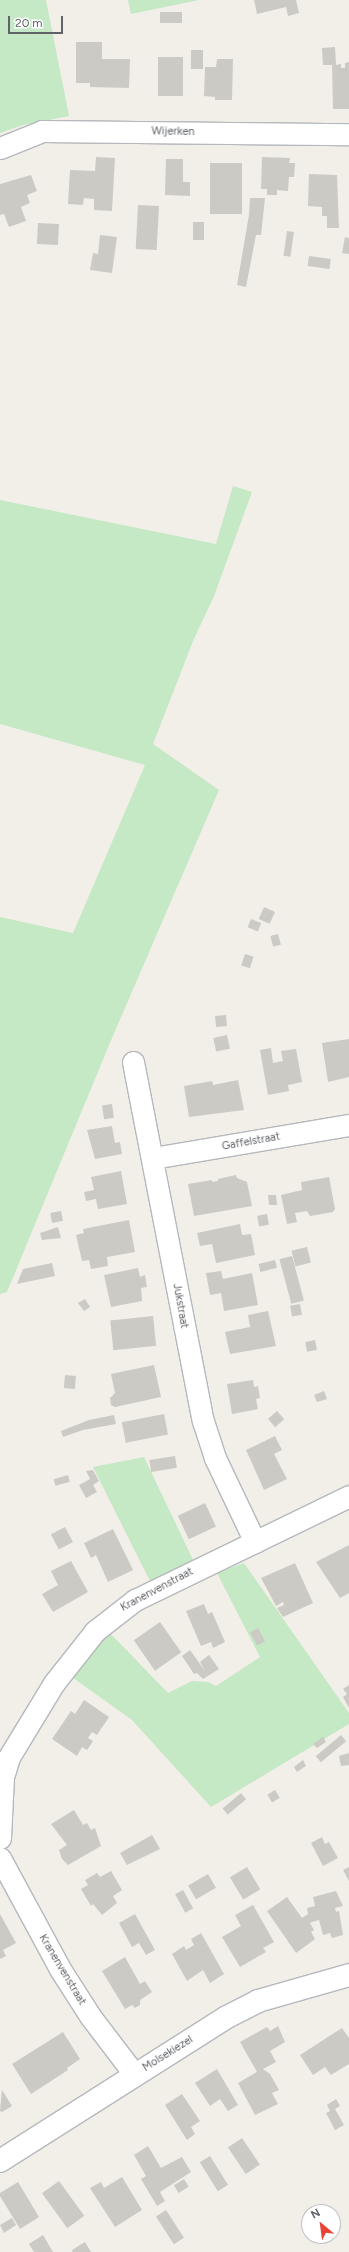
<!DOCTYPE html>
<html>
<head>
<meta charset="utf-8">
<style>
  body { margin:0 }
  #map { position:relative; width:349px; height:2252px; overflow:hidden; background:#f1efe8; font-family:Figtree,sans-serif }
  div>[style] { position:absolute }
  .green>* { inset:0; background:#c5e8c5 }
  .building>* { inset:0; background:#cccac5; transform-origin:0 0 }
  .roads { filter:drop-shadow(1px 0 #b5b8bc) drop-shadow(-1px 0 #b5b8bc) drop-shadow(0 1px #b5b8bc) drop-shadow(0 -1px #b5b8bc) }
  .minor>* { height:21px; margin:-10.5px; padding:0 10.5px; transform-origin:10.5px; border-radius:10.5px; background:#fff }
  .secondary>* { height:22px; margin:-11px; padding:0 11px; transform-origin:11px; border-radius:11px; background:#fff }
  span { translate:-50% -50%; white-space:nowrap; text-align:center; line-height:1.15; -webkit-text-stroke:3px #fff; paint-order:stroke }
  .street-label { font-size:11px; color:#5f6368 }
  .north { position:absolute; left:301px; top:2204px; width:40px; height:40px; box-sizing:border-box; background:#fff; border:1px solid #bfc1c3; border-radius:50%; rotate:331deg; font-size:11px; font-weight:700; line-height:16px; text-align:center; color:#5f6368 }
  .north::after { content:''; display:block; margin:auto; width:14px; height:18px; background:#ea4335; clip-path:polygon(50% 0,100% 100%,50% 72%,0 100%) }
  .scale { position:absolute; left:8px; top:16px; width:55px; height:18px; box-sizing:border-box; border:2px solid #5f6368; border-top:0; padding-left:5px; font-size:12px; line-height:14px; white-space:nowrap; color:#5f6368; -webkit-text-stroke:3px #fff; paint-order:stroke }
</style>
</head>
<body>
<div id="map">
  <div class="green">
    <div style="clip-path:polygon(0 0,46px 0,69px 116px,23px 125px,0 133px)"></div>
    <div style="clip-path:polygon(128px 0,199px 0,131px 14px)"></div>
    <div style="clip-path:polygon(233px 486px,252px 492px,214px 596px,193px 641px,153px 744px,219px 790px,109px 1045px,7px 1292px,0 1294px,0 917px,73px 933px,145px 765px,0 724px,0 500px,216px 544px)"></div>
    <div style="clip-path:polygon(144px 1457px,194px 1562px,151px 1583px,93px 1467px)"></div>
    <div style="clip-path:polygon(244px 1563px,349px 1713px,349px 1724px,211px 1807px,132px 1720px,69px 1675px,108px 1631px,168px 1693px,192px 1681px,208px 1682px,216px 1686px,260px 1657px,217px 1573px)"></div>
  </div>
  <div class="building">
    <div style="clip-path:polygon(254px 0,296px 0,299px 13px,288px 16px,286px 7px,257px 14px)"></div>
    <div style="left:160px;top:12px;width:22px;height:11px"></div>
    <div style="clip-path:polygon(76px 42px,102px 42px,102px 59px,130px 59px,129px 88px,90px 87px,90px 83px,76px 83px)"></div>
    <div style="clip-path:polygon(335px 47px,336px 65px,341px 64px,341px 68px,345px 68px,345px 63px,349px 62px,349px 109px,333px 109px,332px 65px,323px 65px,322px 48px)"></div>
    <div style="left:191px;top:50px;width:12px;height:19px"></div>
    <div style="left:158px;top:57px;width:25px;height:39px"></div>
    <div style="clip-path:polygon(217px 59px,233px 59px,232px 100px,215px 100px,215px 97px,204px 96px,205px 67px,216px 67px)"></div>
    <div style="clip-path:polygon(96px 157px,115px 158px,112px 211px,94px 210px,94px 199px,84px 198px,83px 205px,68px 204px,70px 170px,95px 171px)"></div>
    <div style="clip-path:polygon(262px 157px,290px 158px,289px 163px,295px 163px,294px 177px,289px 177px,288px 191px,277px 190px,277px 195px,267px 195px,267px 189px,261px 189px)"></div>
    <div style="clip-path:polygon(166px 159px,183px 159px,183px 182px,190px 182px,190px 196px,165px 195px)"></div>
    <div style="left:210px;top:163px;width:32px;height:51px"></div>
    <div style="clip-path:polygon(309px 174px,337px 175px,339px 228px,327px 228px,327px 216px,322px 216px,322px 207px,308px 206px)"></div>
    <div style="clip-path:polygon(31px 175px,37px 191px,27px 195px,30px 203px,21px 207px,26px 221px,9px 227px,4px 214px,0 215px,0 184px)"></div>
    <div style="clip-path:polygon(250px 198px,265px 198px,261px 235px,256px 235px,246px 287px,237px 285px,249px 215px)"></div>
    <div style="left:138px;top:205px;width:21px;height:44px;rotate:3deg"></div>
    <div style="left:193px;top:222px;width:11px;height:18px"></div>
    <div style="left:38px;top:223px;width:21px;height:21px;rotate:3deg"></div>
    <div style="left:287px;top:231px;width:7px;height:25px;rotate:8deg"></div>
    <div style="clip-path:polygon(100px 235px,117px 237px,112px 273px,90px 270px,93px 253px,98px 254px)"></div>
    <div style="clip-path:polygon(345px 237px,349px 238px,349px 254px,342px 253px)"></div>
    <div style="left:309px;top:256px;width:22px;height:10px;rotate:8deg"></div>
    <div style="left:264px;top:907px;width:12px;height:13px;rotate:24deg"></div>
    <div style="left:251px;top:919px;width:11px;height:9px;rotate:22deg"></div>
    <div style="left:278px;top:934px;width:11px;height:8px;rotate:75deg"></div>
    <div style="left:245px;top:954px;width:9px;height:12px;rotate:18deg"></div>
    <div style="left:226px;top:1015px;width:11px;height:11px;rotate:85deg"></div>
    <div style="left:227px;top:1035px;width:14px;height:14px;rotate:78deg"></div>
    <div style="clip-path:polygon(349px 1039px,349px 1077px,328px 1082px,322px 1043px)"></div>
    <div style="clip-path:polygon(271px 1048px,273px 1063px,283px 1061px,281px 1051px,296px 1049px,302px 1082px,288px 1085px,289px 1091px,268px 1095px,260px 1050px)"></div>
    <div style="clip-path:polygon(238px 1080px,244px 1110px,189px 1117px,184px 1086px,212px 1081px,213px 1085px)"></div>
    <div style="left:112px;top:1104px;width:14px;height:10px;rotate:82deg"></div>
    <div style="clip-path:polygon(112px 1126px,115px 1143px,120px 1142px,122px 1154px,95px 1159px,87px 1130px)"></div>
    <div style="clip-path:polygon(121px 1171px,127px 1204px,98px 1209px,96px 1199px,86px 1201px,84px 1192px,94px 1190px,91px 1177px)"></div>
    <div style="clip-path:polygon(236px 1175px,237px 1178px,247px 1182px,252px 1206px,194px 1216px,188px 1184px,212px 1180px,212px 1182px,218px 1181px,218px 1179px)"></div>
    <div style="clip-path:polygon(329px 1177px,335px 1209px,333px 1212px,310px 1216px,307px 1211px,295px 1213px,297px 1222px,287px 1224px,281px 1195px,302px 1190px,301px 1182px)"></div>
    <div style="clip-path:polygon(268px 1195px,276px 1195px,277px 1205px,269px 1205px)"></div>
    <div style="left:61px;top:1211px;width:10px;height:11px;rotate:79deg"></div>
    <div style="left:267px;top:1214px;width:11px;height:10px;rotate:80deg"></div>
    <div style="clip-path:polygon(129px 1220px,135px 1252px,107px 1257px,108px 1266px,91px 1269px,89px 1260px,82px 1261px,76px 1235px,84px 1233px,83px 1229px)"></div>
    <div style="clip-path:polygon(240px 1224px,242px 1235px,251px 1234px,255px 1255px,216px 1263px,212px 1244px,200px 1246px,197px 1233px)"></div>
    <div style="clip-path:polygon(58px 1227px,61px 1238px,42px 1240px,40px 1233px)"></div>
    <div style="left:307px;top:1247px;width:16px;height:16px;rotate:76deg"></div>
    <div style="left:292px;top:1256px;width:46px;height:13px;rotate:75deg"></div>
    <div style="left:275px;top:1260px;width:8px;height:17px;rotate:76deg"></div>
    <div style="clip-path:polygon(52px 1263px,55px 1276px,17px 1284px,23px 1269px)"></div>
    <div style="clip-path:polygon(138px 1268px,140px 1277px,145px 1275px,147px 1287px,141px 1288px,142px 1301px,111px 1307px,104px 1275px)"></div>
    <div style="clip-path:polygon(221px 1271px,223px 1279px,252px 1273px,258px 1305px,224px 1311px,221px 1293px,210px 1295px,206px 1273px)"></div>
    <div style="clip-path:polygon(85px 1299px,90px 1307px,84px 1311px,78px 1303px)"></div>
    <div style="left:300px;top:1304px;width:11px;height:10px;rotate:80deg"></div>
    <div style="clip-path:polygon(268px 1311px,276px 1346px,230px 1354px,225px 1332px,250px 1327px,248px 1315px)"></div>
    <div style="left:153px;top:1316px;width:30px;height:43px;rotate:84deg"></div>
    <div style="left:315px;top:1340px;width:10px;height:10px;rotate:79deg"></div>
    <div style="clip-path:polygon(154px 1365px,161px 1397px,115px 1407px,111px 1405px,110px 1398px,115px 1393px,111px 1374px)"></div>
    <div style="left:65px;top:1375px;width:11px;height:13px;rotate:5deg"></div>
    <div style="clip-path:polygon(253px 1380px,254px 1387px,258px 1386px,260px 1398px,256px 1399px,258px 1409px,232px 1414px,227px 1384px)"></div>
    <div style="clip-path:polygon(324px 1391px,327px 1399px,317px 1402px,314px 1395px)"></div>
    <div style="left:277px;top:1411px;width:11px;height:12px;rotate:49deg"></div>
    <div style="left:164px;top:1414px;width:21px;height:43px;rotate:79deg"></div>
    <div style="clip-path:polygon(114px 1415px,116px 1424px,83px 1430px,63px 1437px,61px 1431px,89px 1420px)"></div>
    <div style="clip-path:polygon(275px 1436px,282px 1450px,274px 1454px,287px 1479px,264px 1490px,246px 1450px)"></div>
    <div style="left:175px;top:1456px;width:12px;height:26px;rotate:81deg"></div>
    <div style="clip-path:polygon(93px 1470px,99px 1481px,93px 1485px,97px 1492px,86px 1498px,79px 1485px,90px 1479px,86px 1471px)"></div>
    <div style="left:68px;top:1475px;width:7px;height:15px;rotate:74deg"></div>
    <div style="left:205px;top:1503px;width:26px;height:30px;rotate:65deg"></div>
    <div style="left:65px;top:1527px;width:17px;height:16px;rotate:62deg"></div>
    <div style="clip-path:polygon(113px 1529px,133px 1570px,108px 1582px,96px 1555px,91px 1558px,84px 1543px)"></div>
    <div style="clip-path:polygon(349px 1545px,349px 1593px,340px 1598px,316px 1562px)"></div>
    <div style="clip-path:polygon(71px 1561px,88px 1592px,53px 1612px,42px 1594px,58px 1585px,51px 1571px)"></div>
    <div style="clip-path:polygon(295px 1563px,313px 1603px,283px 1617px,277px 1608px,284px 1605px,283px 1602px,276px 1606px,261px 1578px)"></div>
    <div style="clip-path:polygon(204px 1604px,208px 1614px,212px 1612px,225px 1642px,213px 1648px,211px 1642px,201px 1646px,186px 1611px)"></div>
    <div style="left:160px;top:1622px;width:37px;height:32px;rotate:55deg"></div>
    <div style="left:258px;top:1628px;width:15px;height:9px;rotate:62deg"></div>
    <div style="clip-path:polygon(190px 1650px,205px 1671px,200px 1662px,209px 1655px,219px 1669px,203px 1679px,197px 1673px,194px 1674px,182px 1656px)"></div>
    <div style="clip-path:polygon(349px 1685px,349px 1708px,343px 1697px,347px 1694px,343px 1689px)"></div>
    <div style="clip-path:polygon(84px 1700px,109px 1717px,97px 1735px,92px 1732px,88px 1738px,93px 1741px,87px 1750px,82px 1747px,77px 1756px,52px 1739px,71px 1711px,75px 1714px)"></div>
    <div style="left:341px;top:1735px;width:8px;height:33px;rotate:50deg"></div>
    <div style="clip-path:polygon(323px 1737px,326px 1742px,317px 1748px,313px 1744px)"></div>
    <div style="clip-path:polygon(349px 1753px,349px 1765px,341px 1766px,339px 1756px)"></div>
    <div style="clip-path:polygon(303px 1760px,306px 1766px,297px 1772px,294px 1767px)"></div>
    <div style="left:275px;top:1790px;width:9px;height:9px;rotate:58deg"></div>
    <div style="left:241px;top:1793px;width:8px;height:24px;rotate:50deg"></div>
    <div style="clip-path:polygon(74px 1810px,83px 1825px,87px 1823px,91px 1830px,95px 1828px,101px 1846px,68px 1865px,62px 1859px,59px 1850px,67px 1845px,51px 1824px)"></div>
    <div style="clip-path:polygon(152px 1835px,160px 1849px,127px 1865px,120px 1853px)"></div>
    <div style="clip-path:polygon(322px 1837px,325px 1844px,329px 1842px,338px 1858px,323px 1866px,311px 1843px)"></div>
    <div style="left:247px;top:1867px;width:26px;height:20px;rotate:59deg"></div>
    <div style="clip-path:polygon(349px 1867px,349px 1881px,343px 1870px)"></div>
    <div style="clip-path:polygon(111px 1871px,122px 1890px,113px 1896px,117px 1903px,102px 1915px,93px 1904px,91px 1906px,81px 1889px,88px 1885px,85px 1880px,97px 1873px,100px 1877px)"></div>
    <div style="left:208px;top:1874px;width:16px;height:23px;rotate:60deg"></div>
    <div style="left:183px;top:1890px;width:21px;height:9px;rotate:61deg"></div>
    <div style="clip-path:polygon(336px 1891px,343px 1906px,335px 1908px,336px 1912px,339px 1911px,343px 1935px,332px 1938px,330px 1933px,323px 1935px,319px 1920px,312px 1922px,310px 1923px,314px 1930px,311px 1932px,315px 1939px,296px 1953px,267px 1911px,287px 1897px,302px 1918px,308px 1914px,307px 1908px,315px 1906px,313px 1897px)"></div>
    <div style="clip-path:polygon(253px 1905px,274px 1942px,263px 1948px,266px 1952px,240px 1967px,222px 1937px,241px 1926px,235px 1915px)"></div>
    <div style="clip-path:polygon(0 1914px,16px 1943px,3px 1950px,6px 1956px,0 1959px)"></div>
    <div style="clip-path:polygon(135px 1914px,155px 1950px,146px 1955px,139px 1943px,132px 1947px,119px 1923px)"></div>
    <div style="clip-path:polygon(201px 1933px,224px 1974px,210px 1983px,203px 1970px,187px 1981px,172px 1954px,184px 1946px,186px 1950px,194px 1945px,191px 1939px)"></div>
    <div style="clip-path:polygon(125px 1957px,140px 1984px,145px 1981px,152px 1992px,140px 2000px,140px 2005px,135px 2008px,132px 2005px,125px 2009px,102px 1971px)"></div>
    <div style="clip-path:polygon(278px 2026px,285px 2042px,270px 2051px,276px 2062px,263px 2069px,270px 2074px,279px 2090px,272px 2093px,278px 2104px,255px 2115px,238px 2083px,257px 2072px,240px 2042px,267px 2027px,270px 2031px)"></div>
    <div style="clip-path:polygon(342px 2028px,349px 2038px,349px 2064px,331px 2075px,325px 2067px,313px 2075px,300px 2055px)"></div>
    <div style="clip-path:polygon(63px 2032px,80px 2059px,67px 2068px,68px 2070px,31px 2094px,12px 2064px)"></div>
    <div style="clip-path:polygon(217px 2069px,238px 2105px,228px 2111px,220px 2099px,210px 2106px,195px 2083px)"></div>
    <div style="clip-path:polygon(2px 2090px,12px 2106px,2px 2112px,0 2111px)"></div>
    <div style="clip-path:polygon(182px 2094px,200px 2121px,191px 2127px,195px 2134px,187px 2140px,165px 2105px)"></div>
    <div style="clip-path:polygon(336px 2099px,340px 2106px,335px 2109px,344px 2125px,335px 2130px,326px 2113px,330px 2111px,327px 2105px)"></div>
    <div style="left:242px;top:2138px;width:32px;height:17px;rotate:56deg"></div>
    <div style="clip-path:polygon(148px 2146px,161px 2168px,182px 2157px,191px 2172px,160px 2192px,165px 2201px,157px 2206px,141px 2179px,146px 2176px,134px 2155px)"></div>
    <div style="left:210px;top:2156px;width:34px;height:12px;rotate:58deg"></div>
    <div style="clip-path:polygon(122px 2177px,142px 2210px,115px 2227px,90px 2188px,101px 2182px,104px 2188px)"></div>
    <div style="left:184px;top:2179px;width:9px;height:12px;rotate:58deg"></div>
    <div style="left:59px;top:2181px;width:43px;height:21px;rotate:54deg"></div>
    <div style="clip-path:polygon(18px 2182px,39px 2217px,20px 2229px,0 2196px,0 2193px)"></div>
    <div style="clip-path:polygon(319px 2208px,322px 2212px,312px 2212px)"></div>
    <div style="left:166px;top:2210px;width:33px;height:12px;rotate:57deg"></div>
    <div style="clip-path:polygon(12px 2218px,16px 2225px,4px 2233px,0 2225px)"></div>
    <div style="clip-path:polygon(43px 2235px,53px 2252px,34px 2252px,29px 2244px)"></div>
    <div style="clip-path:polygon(85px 2242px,91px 2252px,73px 2252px,72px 2250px)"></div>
  </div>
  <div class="roads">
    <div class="minor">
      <div style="left:0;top:148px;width:45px;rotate:-22deg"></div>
      <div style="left:42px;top:131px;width:307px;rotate:0.6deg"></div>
      <div style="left:133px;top:1062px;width:366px;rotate:79deg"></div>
      <div style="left:203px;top:1421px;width:39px;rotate:72deg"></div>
      <div style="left:215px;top:1458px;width:93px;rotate:64.5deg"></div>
      <div style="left:153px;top:1158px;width:199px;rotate:-9.6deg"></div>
      <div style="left:0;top:1838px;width:61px;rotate:-87.2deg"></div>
      <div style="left:3px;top:1777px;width:21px;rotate:-73deg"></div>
      <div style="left:9px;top:1757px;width:87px;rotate:-58.7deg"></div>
      <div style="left:54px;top:1683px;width:66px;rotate:-51.7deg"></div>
      <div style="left:95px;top:1631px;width:51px;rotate:-37.8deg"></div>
      <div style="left:135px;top:1600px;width:238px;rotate:-25.9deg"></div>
      <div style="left:0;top:1858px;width:126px;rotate:61.6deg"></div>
      <div style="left:60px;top:1969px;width:56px;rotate:57.4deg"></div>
      <div style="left:90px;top:2016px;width:74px;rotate:52.7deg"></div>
    </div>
    <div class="secondary">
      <div style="left:0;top:2161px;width:269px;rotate:-32.4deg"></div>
      <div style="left:227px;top:2017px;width:35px;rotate:-27deg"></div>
      <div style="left:258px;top:2001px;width:95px;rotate:-15.9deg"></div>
    </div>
  </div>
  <div class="street-label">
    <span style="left:173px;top:132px;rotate:1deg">Wijerken</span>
    <span style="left:251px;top:1142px;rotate:-10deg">Gaffelstraat</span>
    <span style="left:180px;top:1306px;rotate:80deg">Jukstraat</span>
    <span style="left:157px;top:1590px;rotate:-28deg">Kranenvenstraat</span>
    <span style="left:62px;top:1970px;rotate:59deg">Kranenvenstraat</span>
    <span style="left:168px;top:2054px;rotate:-32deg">Molsekiezel</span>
  </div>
  <div class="north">N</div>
  <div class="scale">20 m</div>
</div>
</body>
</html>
